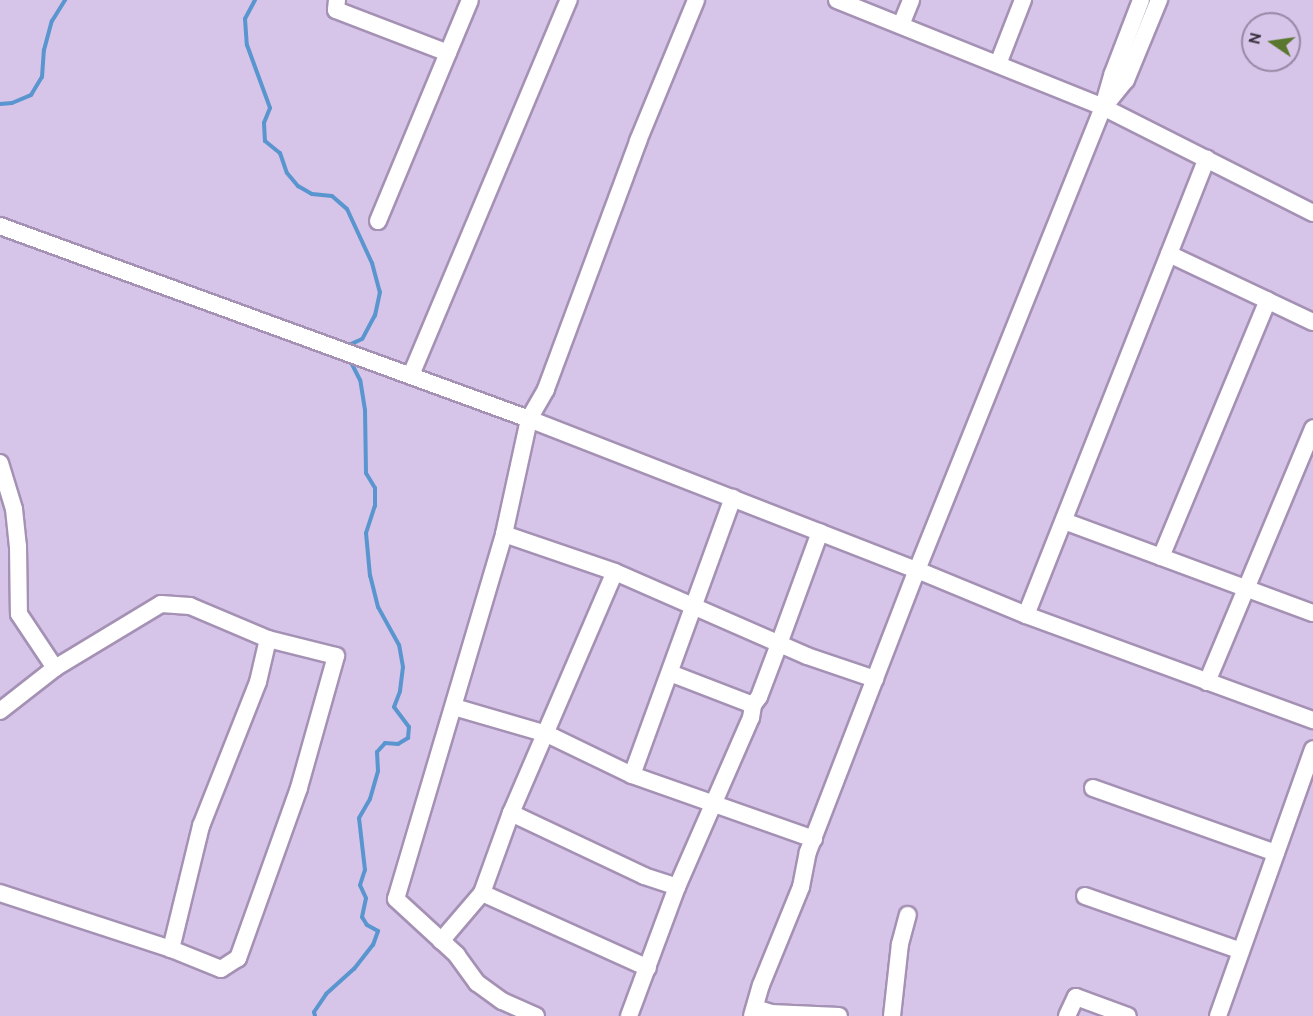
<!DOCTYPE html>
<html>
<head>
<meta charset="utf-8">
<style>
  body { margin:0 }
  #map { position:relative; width:1313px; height:1016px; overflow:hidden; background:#d7c4e9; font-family:Cabin,sans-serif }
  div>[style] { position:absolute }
  .stream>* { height:4px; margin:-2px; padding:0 2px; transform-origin:2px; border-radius:2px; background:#5995ce }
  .roads { filter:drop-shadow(2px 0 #a491b4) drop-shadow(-2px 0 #a491b4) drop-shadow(0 2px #a491b4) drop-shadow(0 -2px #a491b4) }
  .minor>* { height:16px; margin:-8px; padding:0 8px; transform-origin:8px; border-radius:8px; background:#fff }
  span { translate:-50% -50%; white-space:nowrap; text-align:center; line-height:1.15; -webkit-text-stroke:4.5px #d7c4e9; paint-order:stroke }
  .north { position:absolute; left:1241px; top:12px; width:60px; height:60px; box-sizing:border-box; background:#d7c4e9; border:2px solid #9789a5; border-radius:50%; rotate:283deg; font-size:16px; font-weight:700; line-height:24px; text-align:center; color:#37303e }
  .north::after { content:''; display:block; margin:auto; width:21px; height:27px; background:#59782e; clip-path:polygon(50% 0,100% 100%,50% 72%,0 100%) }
</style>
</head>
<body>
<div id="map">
  <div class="stream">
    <div style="left:255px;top:0;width:21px;rotate:118deg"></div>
    <div style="left:245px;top:19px;width:26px;rotate:86deg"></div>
    <div style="left:247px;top:45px;width:67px;rotate:69.9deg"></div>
    <div style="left:270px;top:108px;width:16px;rotate:112deg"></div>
    <div style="left:264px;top:123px;width:18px;rotate:87deg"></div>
    <div style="left:265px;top:141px;width:19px;rotate:39deg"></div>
    <div style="left:280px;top:153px;width:21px;rotate:71deg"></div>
    <div style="left:287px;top:173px;width:17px;rotate:50deg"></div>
    <div style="left:298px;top:186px;width:16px;rotate:30deg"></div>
    <div style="left:312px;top:194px;width:20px;rotate:6deg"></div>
    <div style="left:332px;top:196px;width:20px;rotate:41deg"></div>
    <div style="left:347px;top:209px;width:60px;rotate:65.2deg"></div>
    <div style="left:372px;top:263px;width:30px;rotate:75deg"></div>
    <div style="left:380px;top:292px;width:24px;rotate:102deg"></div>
    <div style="left:375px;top:315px;width:27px;rotate:118deg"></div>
    <div style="left:362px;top:339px;width:14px;rotate:155deg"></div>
    <div style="left:0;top:104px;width:12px;rotate:-5deg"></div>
    <div style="left:12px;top:103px;width:21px;rotate:-23deg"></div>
    <div style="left:31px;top:95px;width:21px;rotate:-59deg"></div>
    <div style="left:42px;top:77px;width:27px;rotate:-86deg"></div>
    <div style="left:44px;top:50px;width:30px;rotate:-75deg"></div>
    <div style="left:52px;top:21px;width:25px;rotate:-58deg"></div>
    <div style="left:315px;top:1016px;width:4px;rotate:-104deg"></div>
    <div style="left:314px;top:1012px;width:22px;rotate:-56deg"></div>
    <div style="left:326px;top:994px;width:38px;rotate:-42deg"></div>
    <div style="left:354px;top:969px;width:31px;rotate:-52deg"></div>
    <div style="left:373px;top:945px;width:15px;rotate:-70deg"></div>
    <div style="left:378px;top:931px;width:13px;rotate:-151deg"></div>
    <div style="left:367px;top:925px;width:9px;rotate:-122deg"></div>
    <div style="left:362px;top:917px;width:19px;rotate:-78deg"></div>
    <div style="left:366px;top:898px;width:14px;rotate:-115deg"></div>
    <div style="left:360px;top:885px;width:16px;rotate:-72deg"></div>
    <div style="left:365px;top:870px;width:52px;rotate:-96.6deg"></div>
    <div style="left:359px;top:818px;width:22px;rotate:-60deg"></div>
    <div style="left:370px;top:799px;width:29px;rotate:-74deg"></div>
    <div style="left:378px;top:771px;width:19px;rotate:-93deg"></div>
    <div style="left:377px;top:752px;width:12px;rotate:-48deg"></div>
    <div style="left:385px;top:743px;width:13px;rotate:4deg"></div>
    <div style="left:398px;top:744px;width:12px;rotate:-31deg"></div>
    <div style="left:408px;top:738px;width:11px;rotate:-85deg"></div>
    <div style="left:409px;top:727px;width:25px;rotate:-127deg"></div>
    <div style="left:394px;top:707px;width:17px;rotate:-69deg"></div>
    <div style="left:400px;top:691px;width:24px;rotate:-83deg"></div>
    <div style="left:403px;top:667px;width:22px;rotate:-100deg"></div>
    <div style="left:399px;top:645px;width:43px;rotate:-118.9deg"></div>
    <div style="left:378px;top:607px;width:32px;rotate:-104deg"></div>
    <div style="left:370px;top:576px;width:43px;rotate:-95.3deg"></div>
    <div style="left:366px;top:533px;width:28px;rotate:-72deg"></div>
    <div style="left:375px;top:506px;width:18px;rotate:-90deg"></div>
    <div style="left:375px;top:488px;width:17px;rotate:-121deg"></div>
    <div style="left:366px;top:473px;width:63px;rotate:-90.9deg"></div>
    <div style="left:365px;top:410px;width:30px;rotate:-99deg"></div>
    <div style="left:360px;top:380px;width:22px;rotate:-117deg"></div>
  </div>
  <div class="roads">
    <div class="minor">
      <div style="left:337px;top:0;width:10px;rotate:96deg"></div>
      <div style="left:336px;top:10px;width:120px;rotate:21deg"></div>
      <div style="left:837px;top:0;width:287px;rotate:21.9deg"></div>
      <div style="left:1103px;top:107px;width:235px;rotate:26.8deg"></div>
      <div style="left:901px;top:25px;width:27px;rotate:-68deg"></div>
      <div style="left:998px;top:64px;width:69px;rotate:-68.7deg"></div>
      <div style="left:1108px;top:102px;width:28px;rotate:-51deg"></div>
      <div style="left:1126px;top:80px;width:87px;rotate:-67.6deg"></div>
      <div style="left:378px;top:221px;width:239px;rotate:-67.4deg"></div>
      <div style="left:0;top:226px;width:563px;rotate:20.04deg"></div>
      <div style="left:529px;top:419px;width:416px;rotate:21.3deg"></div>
      <div style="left:917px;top:570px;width:118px;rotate:22.4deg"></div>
      <div style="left:1026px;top:615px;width:306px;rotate:20.1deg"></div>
      <div style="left:1169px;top:254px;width:159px;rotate:25.3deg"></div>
      <div style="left:411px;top:375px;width:407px;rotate:-67.2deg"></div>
      <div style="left:0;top:463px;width:48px;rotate:73.1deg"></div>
      <div style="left:14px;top:509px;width:37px;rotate:84deg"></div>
      <div style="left:18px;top:546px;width:68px;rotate:89.2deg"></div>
      <div style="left:19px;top:614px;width:65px;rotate:56.3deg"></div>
      <div style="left:1064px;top:521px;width:265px;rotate:20.3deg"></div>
      <div style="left:504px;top:534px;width:117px;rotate:18.9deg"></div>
      <div style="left:615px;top:572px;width:210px;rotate:23.6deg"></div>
      <div style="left:807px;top:656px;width:72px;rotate:18.7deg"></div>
      <div style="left:1161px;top:557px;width:278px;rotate:-67.4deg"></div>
      <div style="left:1026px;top:615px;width:491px;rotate:-68.4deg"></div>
      <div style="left:670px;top:673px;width:89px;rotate:21.1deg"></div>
      <div style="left:1207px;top:682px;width:275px;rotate:-67.3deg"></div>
      <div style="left:454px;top:707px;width:97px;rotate:16.2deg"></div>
      <div style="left:547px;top:734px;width:94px;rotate:25.8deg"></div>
      <div style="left:632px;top:775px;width:193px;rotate:19.4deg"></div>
      <div style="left:0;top:711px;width:70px;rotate:-38deg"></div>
      <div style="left:55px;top:668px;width:124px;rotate:-31.1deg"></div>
      <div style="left:161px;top:604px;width:29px;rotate:4deg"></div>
      <div style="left:190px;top:606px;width:85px;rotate:22.9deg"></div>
      <div style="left:268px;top:639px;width:70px;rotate:14deg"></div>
      <div style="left:336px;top:656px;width:137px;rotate:105.7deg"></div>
      <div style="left:299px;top:788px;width:181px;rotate:109.7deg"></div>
      <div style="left:238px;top:958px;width:20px;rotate:147deg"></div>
      <div style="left:221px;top:969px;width:54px;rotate:-158.2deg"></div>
      <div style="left:171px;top:949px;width:180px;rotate:-161.9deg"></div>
      <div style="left:632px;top:775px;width:295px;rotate:-70deg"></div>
      <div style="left:1093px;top:788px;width:194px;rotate:19.6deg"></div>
      <div style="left:511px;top:813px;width:147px;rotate:25.3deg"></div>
      <div style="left:644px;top:876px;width:35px;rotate:18deg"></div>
      <div style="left:482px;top:893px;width:182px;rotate:24.3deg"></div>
      <div style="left:1085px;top:896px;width:165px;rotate:19.4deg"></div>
      <div style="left:441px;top:941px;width:63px;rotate:-49.5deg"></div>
      <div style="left:482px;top:893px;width:85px;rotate:-70.1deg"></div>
      <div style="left:511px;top:813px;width:262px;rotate:-66.7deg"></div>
      <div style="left:171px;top:949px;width:127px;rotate:-76.3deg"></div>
      <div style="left:201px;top:826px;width:155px;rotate:-68.4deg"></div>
      <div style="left:258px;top:682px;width:44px;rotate:-76.9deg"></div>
      <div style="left:755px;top:1008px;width:17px;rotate:17deg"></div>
      <div style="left:771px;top:1013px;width:68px;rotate:2.5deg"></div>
      <div style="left:536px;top:1016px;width:37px;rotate:-156deg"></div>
      <div style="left:502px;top:1001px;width:31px;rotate:-144deg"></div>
      <div style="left:477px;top:983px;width:34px;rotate:-126deg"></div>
      <div style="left:457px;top:955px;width:83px;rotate:-137.4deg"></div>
      <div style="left:396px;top:899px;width:381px;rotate:-73.5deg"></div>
      <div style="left:504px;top:534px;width:118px;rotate:-77.7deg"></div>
      <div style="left:529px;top:419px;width:34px;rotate:-60deg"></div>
      <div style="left:546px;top:389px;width:265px;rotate:-69.6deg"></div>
      <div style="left:638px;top:141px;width:152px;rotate:-67.6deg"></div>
      <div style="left:629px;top:1016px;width:138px;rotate:-69.6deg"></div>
      <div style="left:677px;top:887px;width:184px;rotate:-66.4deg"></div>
      <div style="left:751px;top:718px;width:13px;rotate:-81deg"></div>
      <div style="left:753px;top:705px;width:10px;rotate:-53deg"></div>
      <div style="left:759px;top:697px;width:57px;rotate:-69.3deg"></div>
      <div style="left:779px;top:644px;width:119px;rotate:-69.9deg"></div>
      <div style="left:752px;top:1016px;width:32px;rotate:-74deg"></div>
      <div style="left:761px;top:985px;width:106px;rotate:-67.8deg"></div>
      <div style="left:801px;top:887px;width:36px;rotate:-79deg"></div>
      <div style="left:808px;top:852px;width:302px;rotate:-68.9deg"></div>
      <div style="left:917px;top:570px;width:499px;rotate:-68.1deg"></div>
      <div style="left:1103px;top:107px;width:35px;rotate:-74deg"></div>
      <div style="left:1113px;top:73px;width:78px;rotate:-69deg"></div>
      <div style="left:892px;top:1016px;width:72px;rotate:-83.7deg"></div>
      <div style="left:900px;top:944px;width:30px;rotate:-75deg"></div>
      <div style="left:1067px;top:1016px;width:21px;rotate:-65deg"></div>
      <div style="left:1076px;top:997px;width:55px;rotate:20.1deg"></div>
      <div style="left:1218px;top:1016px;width:283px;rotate:-70.4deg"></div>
    </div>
  </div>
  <div class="north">N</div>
</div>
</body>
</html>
